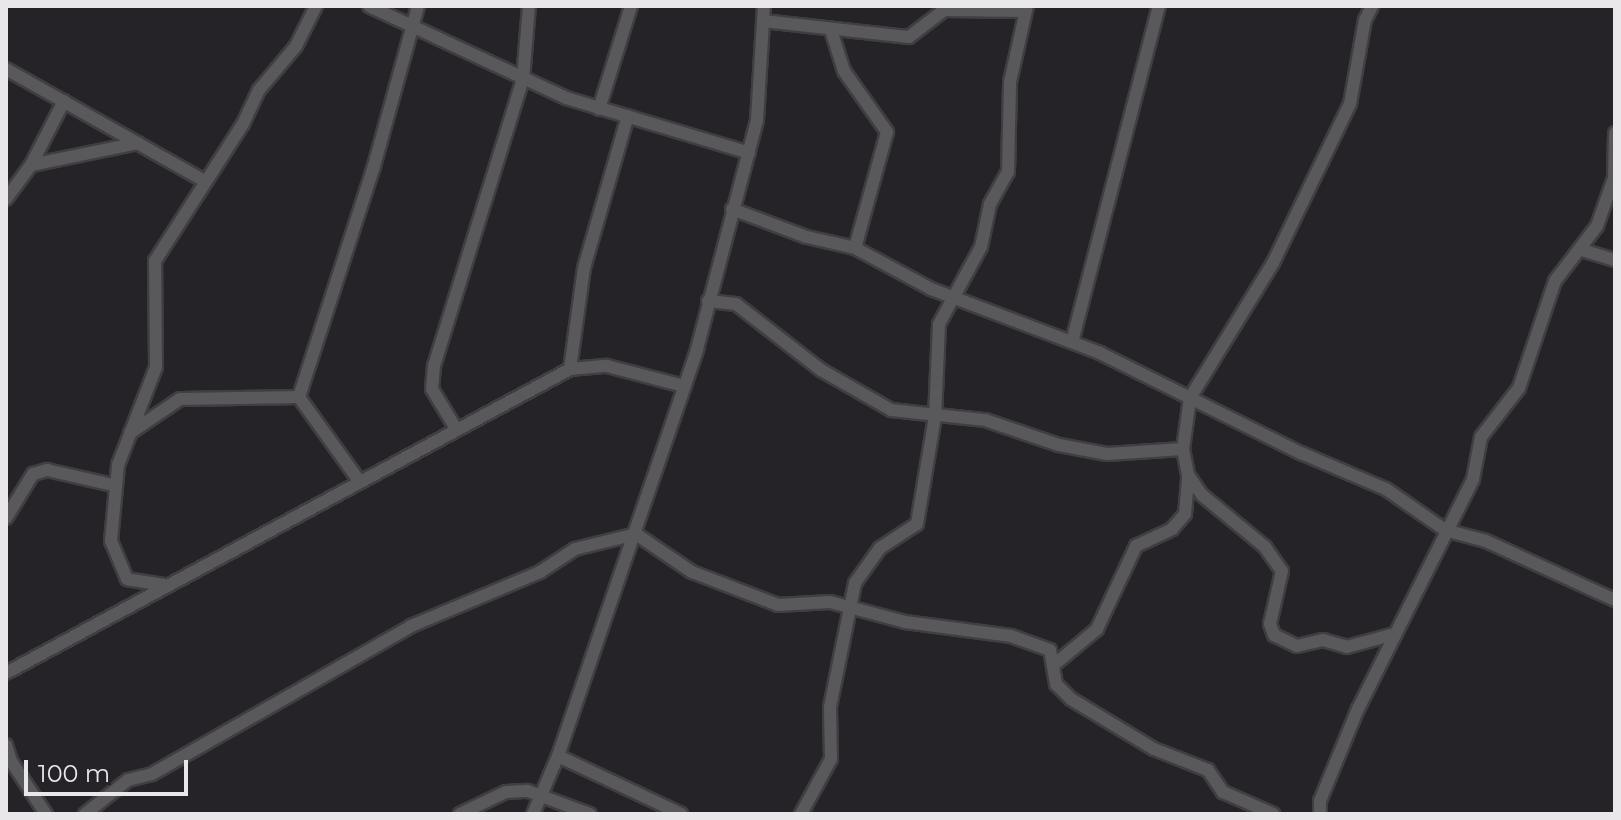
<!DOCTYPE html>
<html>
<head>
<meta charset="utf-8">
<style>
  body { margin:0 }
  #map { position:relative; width:1621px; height:820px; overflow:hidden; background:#252327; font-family:Montserrat,sans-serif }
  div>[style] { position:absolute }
  .roads { filter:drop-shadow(2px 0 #403e42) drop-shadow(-2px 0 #403e42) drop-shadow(0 2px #403e42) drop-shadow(0 -2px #403e42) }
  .minor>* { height:12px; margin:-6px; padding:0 6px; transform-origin:6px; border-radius:6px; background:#59585a }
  span { translate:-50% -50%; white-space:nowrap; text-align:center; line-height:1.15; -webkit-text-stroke:8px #252327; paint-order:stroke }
  .frame { position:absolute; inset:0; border:8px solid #e9e7ea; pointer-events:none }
  .scale { position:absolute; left:24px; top:760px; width:164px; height:36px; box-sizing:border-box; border:4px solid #e9e7ea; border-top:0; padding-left:10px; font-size:24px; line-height:28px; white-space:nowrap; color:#e9e7ea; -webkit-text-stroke:6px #252327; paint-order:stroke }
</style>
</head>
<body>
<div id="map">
  <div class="roads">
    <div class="minor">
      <div style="left:369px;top:6px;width:217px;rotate:25deg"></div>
      <div style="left:566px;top:98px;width:191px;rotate:16.7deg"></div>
      <div style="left:763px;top:21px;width:147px;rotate:6.3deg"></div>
      <div style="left:909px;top:37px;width:44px;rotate:-37.6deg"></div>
      <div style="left:944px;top:10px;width:80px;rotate:0.7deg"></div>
      <div style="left:831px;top:30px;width:43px;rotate:72.4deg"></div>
      <div style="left:844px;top:71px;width:75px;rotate:54.8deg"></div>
      <div style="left:887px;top:132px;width:120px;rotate:105.4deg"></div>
      <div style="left:6px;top:69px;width:228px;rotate:29.4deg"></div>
      <div style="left:599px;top:109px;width:108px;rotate:-72.7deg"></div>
      <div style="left:31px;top:165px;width:72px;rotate:-62.7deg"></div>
      <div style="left:6px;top:199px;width:42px;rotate:-53.7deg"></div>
      <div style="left:31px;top:165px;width:109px;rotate:-11.6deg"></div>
      <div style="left:732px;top:209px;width:80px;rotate:20.5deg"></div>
      <div style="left:807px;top:237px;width:49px;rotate:12.9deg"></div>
      <div style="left:855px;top:248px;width:86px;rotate:28.3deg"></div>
      <div style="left:931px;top:289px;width:181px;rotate:20.7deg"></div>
      <div style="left:1100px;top:353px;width:225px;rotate:26.5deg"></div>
      <div style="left:1301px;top:453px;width:92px;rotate:23deg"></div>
      <div style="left:1386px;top:489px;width:72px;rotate:34.8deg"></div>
      <div style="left:1445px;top:530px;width:42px;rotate:15deg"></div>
      <div style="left:1486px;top:541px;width:142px;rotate:24.6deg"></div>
      <div style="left:1582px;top:250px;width:34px;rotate:17deg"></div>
      <div style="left:708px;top:301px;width:28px;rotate:6deg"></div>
      <div style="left:736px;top:304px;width:108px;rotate:37.8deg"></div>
      <div style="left:821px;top:370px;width:81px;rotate:29.7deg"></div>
      <div style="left:891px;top:410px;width:95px;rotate:6.1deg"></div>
      <div style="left:985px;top:420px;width:78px;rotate:18.7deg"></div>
      <div style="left:1059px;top:445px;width:49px;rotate:10.6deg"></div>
      <div style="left:1107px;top:454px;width:76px;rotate:-3.8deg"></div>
      <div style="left:1183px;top:449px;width:51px;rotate:-82.2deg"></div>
      <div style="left:1190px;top:398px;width:158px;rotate:-58.4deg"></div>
      <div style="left:1273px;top:263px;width:177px;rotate:-64.2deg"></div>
      <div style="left:1350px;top:104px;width:85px;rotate:-79.9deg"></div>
      <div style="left:1365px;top:20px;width:16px;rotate:-63deg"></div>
      <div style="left:1072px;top:342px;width:347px;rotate:-75.5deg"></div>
      <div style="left:570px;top:369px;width:102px;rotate:-82.1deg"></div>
      <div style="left:584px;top:268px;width:158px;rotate:-73.9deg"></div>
      <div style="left:455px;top:427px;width:44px;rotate:-121.2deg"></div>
      <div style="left:432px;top:389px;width:23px;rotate:-85deg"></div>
      <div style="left:434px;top:366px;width:300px;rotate:-72.8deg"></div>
      <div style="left:523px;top:79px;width:73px;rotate:-85.3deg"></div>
      <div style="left:130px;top:433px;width:60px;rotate:-34.2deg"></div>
      <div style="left:180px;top:399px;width:119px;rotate:-1deg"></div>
      <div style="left:1183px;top:449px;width:26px;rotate:79deg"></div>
      <div style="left:1188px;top:475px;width:24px;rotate:55deg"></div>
      <div style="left:1202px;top:495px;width:82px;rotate:39.5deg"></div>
      <div style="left:1265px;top:547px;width:29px;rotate:55deg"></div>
      <div style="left:1282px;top:571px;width:54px;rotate:102.8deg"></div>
      <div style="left:1270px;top:624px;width:12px;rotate:70deg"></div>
      <div style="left:1274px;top:635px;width:25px;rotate:26deg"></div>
      <div style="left:1297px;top:646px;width:27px;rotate:-13deg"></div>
      <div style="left:1323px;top:640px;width:25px;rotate:16deg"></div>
      <div style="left:1347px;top:647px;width:50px;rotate:-15.2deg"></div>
      <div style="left:360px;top:482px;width:105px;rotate:-125.7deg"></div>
      <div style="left:299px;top:397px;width:243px;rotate:-72deg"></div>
      <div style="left:374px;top:166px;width:166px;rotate:-74.6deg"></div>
      <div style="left:6px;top:518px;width:52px;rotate:-58.5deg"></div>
      <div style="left:33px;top:474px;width:15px;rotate:-16deg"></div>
      <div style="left:47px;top:470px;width:68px;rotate:12.8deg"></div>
      <div style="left:164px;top:585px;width:37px;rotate:-171deg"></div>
      <div style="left:127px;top:579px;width:41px;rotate:-112.8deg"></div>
      <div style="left:111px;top:541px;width:76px;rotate:-84.7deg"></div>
      <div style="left:118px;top:465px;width:105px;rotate:-68.8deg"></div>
      <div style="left:156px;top:367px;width:106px;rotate:-90.5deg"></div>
      <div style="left:155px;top:261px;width:163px;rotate:-57.3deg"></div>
      <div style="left:243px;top:124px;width:38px;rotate:-65deg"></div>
      <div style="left:259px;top:90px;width:57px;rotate:-49.9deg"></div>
      <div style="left:296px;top:46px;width:45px;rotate:-63.4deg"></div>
      <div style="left:1055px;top:664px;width:55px;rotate:-39.8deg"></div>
      <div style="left:1097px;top:629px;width:92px;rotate:-64.8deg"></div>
      <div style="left:1136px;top:546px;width:40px;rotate:-25deg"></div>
      <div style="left:1172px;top:529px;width:20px;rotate:-49deg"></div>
      <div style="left:1185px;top:514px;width:37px;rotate:-85deg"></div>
      <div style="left:6px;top:673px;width:641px;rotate:-28.32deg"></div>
      <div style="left:570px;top:369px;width:37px;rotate:-5deg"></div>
      <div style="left:607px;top:366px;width:80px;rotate:14.6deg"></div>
      <div style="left:6px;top:745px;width:17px;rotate:73deg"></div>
      <div style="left:11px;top:761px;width:64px;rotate:56.6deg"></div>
      <div style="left:558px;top:756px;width:136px;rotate:25.2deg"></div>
      <div style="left:85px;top:814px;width:55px;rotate:-38.3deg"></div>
      <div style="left:128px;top:780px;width:25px;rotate:-14deg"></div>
      <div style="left:152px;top:774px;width:298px;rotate:-29.7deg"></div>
      <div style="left:411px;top:626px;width:140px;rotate:-22.7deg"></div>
      <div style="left:540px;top:572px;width:42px;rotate:-33.3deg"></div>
      <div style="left:575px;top:549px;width:63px;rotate:-13.8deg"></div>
      <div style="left:636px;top:534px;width:68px;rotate:34.2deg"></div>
      <div style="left:692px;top:572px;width:92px;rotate:21deg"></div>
      <div style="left:778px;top:605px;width:52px;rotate:-3.3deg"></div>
      <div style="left:830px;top:602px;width:78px;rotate:14.9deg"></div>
      <div style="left:905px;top:622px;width:107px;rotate:7.5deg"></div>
      <div style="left:1011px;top:636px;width:41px;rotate:19.7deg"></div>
      <div style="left:1050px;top:650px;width:35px;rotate:80deg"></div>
      <div style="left:1056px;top:684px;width:21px;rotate:45deg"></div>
      <div style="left:1071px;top:699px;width:97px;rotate:31.1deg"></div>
      <div style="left:1154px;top:749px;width:58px;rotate:21.3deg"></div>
      <div style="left:1208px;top:770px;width:27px;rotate:56deg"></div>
      <div style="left:1223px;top:792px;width:55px;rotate:23.7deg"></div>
      <div style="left:460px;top:814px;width:51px;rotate:-25.6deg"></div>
      <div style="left:506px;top:792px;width:22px;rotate:-3deg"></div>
      <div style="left:528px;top:791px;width:66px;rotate:20.4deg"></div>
      <div style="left:533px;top:814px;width:63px;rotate:-66.7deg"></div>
      <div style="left:558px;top:756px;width:430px;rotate:-71.1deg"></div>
      <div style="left:697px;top:349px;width:237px;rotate:-75.3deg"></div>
      <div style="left:757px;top:120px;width:114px;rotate:-86.5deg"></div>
      <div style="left:801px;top:814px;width:63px;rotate:-61.4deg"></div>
      <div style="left:831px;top:759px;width:52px;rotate:-91.1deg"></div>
      <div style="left:830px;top:707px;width:126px;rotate:-78.6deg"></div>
      <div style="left:855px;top:583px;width:43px;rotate:-54.5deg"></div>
      <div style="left:880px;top:548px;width:44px;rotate:-33deg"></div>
      <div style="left:917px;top:524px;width:109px;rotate:-80.5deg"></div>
      <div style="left:935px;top:417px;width:93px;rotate:-87.5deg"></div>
      <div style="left:939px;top:324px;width:88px;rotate:-61.4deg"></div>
      <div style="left:981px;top:247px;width:44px;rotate:-78.2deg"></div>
      <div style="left:990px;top:204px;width:37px;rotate:-61deg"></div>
      <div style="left:1008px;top:172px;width:90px;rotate:-88.7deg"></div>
      <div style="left:1010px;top:82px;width:78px;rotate:-77.4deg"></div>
      <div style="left:1320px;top:814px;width:13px;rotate:-90deg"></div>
      <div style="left:1320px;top:801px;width:100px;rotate:-67.6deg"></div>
      <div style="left:1358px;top:709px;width:257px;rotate:-63.4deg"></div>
      <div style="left:1473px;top:479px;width:43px;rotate:-79.2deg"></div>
      <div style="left:1481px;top:437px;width:62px;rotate:-52.2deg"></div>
      <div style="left:1519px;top:388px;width:113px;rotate:-71.4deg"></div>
      <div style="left:1555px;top:281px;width:69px;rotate:-52.6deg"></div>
      <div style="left:1597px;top:226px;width:51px;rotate:-70.5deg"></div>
      <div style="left:1614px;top:178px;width:45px;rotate:-88.7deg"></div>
    </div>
  </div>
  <div class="frame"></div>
  <div class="scale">100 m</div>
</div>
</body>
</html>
